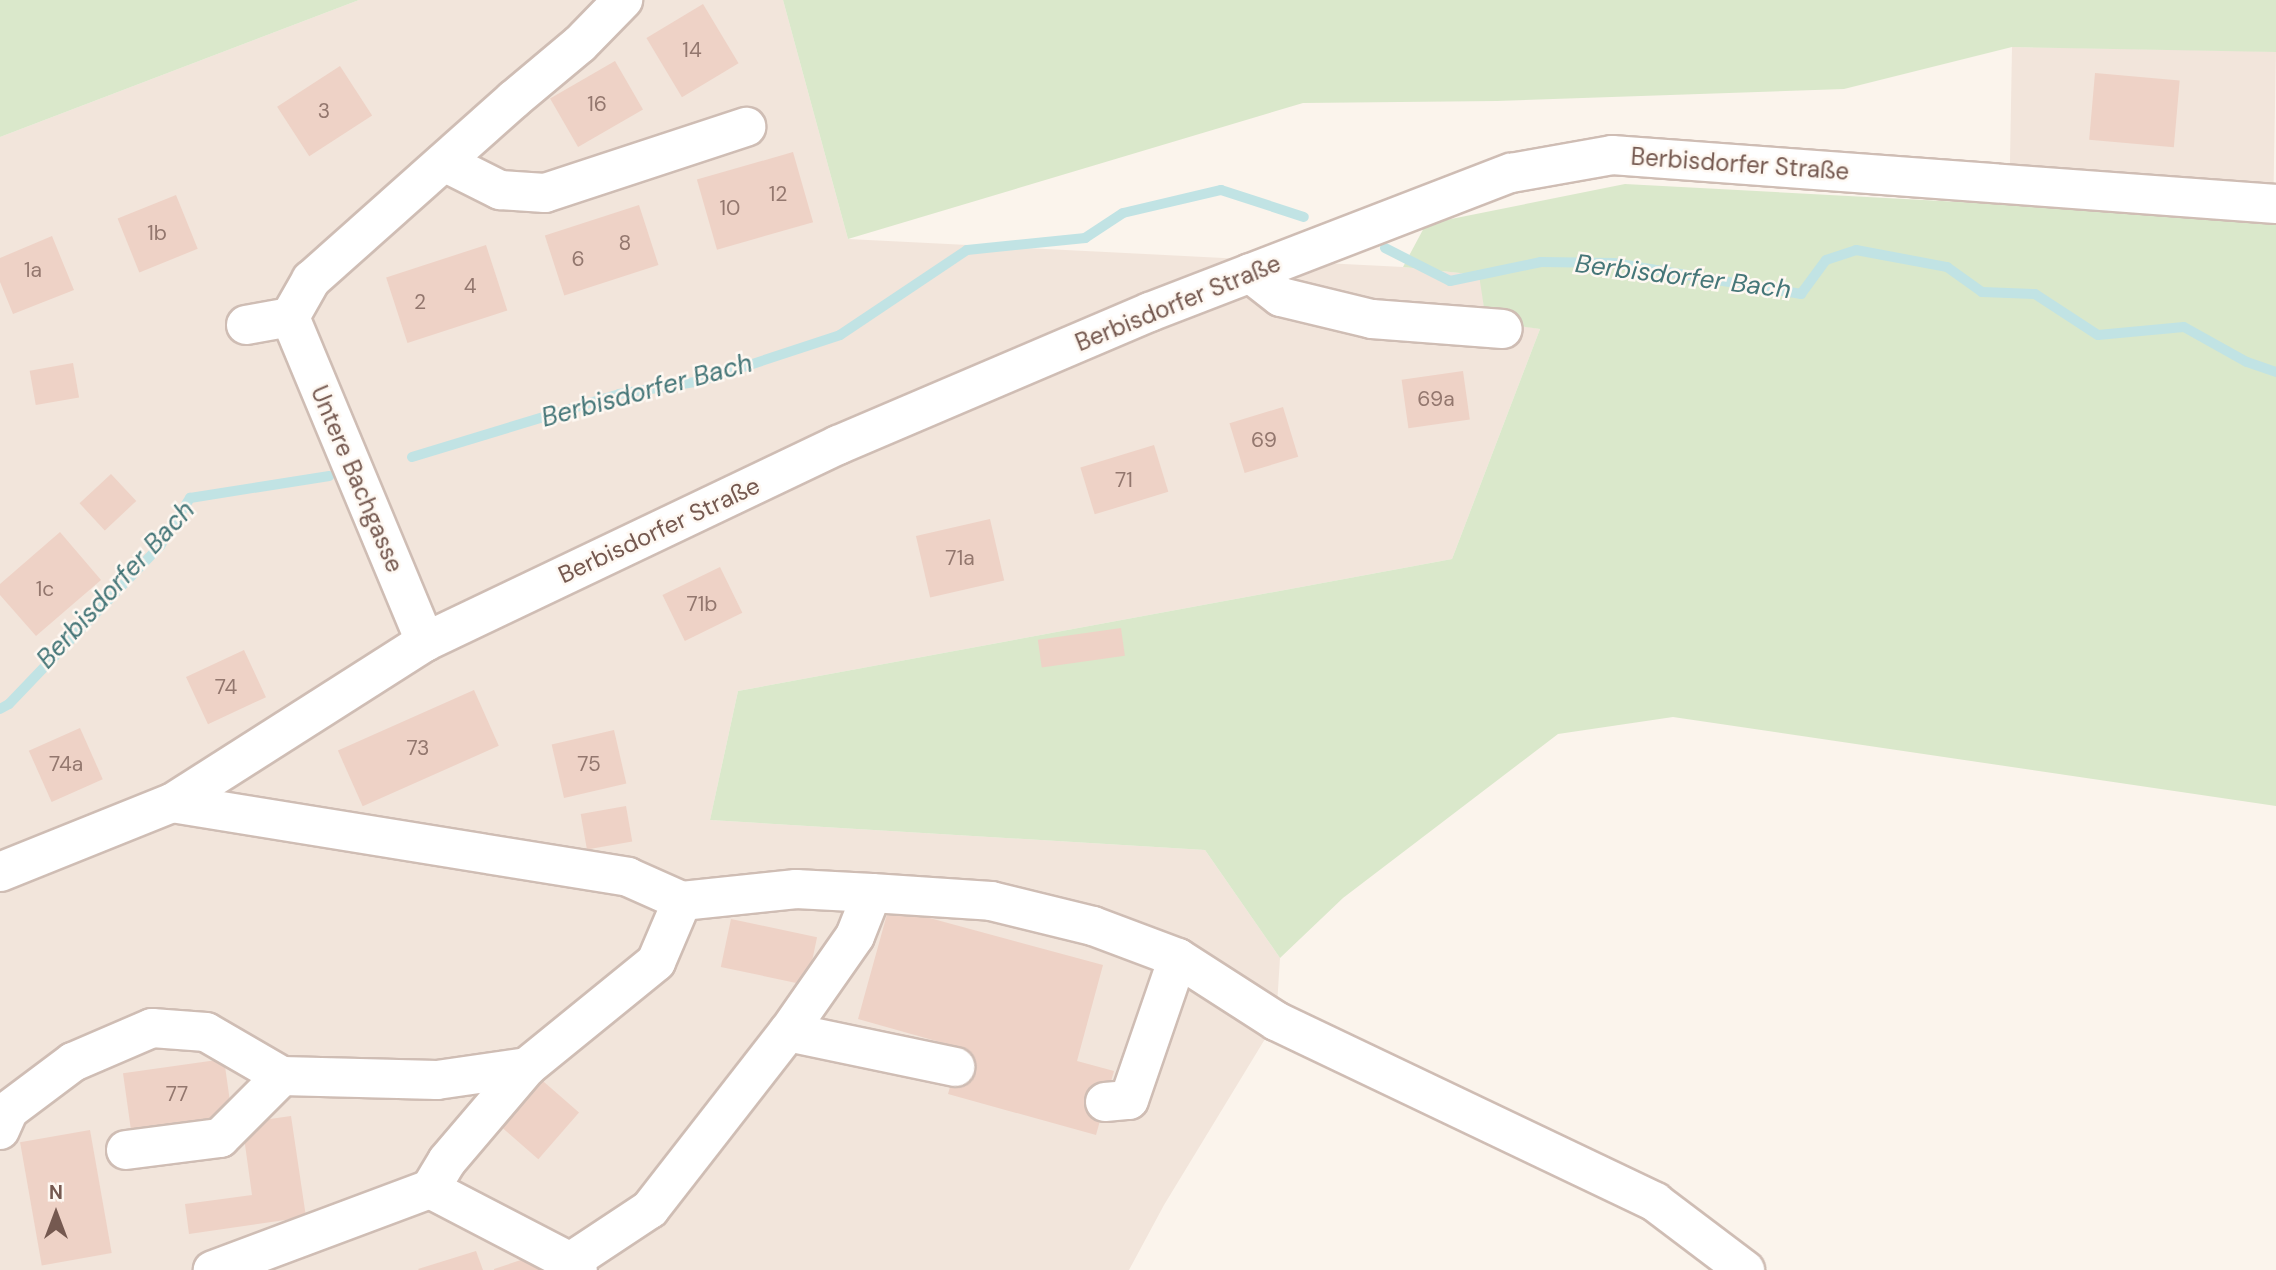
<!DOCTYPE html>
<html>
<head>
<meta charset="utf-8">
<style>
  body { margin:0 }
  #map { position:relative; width:2276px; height:1270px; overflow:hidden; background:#fbf4ec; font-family:"DM Sans",sans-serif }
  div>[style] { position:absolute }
  .residential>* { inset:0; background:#f2e5db; transform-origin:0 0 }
  .green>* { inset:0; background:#dae8cb }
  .stream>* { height:10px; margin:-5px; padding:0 5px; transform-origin:5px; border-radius:5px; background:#c1e3e4 }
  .building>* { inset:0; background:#eed2c6; transform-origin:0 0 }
  .roads { filter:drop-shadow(2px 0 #cfbdb4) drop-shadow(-2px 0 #cfbdb4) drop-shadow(0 2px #cfbdb4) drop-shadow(0 -2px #cfbdb4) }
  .minor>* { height:38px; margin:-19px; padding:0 19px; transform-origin:19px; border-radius:19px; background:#fff }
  span { translate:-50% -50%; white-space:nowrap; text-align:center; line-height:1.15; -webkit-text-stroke:5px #fef8f2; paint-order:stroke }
  .number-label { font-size:21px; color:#93776e }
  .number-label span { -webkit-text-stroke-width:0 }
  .street-label { font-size:24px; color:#755950 }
  .water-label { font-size:26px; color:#457678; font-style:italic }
  .north { position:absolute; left:21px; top:1179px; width:70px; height:70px; -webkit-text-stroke:5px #fef8f2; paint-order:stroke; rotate:0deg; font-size:19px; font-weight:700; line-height:28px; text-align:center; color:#755950 }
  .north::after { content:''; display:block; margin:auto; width:24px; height:32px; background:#755950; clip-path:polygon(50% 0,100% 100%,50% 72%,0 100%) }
</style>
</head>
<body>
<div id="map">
  <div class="residential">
    <div style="clip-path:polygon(359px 0,783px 0,848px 239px,1403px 267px,1480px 275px,1486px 320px,1540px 329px,1452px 559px,738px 691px,710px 820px,1205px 850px,1280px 958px,1276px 1021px,1164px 1205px,1129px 1270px,0 1270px,0 137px)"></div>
    <div style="left:2012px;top:47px;width:264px;height:158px;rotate:1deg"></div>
  </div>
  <div class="green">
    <div style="clip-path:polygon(0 0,359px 0,0 137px)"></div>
    <div style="clip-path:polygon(783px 0,2276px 0,2276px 52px,2012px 47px,1844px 89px,1497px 101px,1303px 103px,848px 239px)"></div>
    <div style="clip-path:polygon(1625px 184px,1998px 204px,2276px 224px,2276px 806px,1673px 717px,1558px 734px,1343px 898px,1280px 958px,1205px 850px,710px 820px,738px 691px,1452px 559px,1540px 329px,1486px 321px,1479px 275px,1403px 267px,1426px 224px)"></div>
  </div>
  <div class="stream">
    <div style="left:1385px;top:248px;width:73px;rotate:26.9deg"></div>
    <div style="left:1450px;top:281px;width:93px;rotate:-11.8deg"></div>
    <div style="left:1541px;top:262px;width:73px;rotate:0.8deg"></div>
    <div style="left:1614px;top:263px;width:190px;rotate:9.4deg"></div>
    <div style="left:1801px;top:294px;width:42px;rotate:-53.7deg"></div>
    <div style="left:1826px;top:260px;width:32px;rotate:-18deg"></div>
    <div style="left:1856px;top:250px;width:93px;rotate:10.6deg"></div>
    <div style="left:1947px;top:267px;width:43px;rotate:35.5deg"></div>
    <div style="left:1982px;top:292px;width:53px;rotate:2.2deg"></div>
    <div style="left:2035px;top:294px;width:75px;rotate:33.1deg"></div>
    <div style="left:2098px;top:335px;width:86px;rotate:-5.3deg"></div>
    <div style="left:2184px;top:327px;width:72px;rotate:29.1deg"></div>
    <div style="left:2247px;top:362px;width:31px;rotate:19deg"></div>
    <div style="left:412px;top:457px;width:216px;rotate:-16.9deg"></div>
    <div style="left:619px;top:394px;width:83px;rotate:-9deg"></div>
    <div style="left:701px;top:381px;width:146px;rotate:-18.3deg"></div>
    <div style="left:840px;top:335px;width:153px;rotate:-33.8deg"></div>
    <div style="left:967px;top:250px;width:119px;rotate:-5.8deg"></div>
    <div style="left:1085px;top:238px;width:45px;rotate:-33.3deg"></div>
    <div style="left:1123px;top:213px;width:101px;rotate:-13.2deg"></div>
    <div style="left:1221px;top:190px;width:87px;rotate:18deg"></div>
    <div style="left:0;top:709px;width:10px;rotate:-29deg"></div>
    <div style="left:9px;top:704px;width:219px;rotate:-46.3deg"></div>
    <div style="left:160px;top:546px;width:57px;rotate:-58deg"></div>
    <div style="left:190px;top:498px;width:141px;rotate:-9deg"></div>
  </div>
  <div class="building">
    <div style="left:703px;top:4px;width:69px;height:66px;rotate:59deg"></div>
    <div style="left:615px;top:61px;width:56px;height:75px;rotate:60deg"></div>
    <div style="left:340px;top:66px;width:59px;height:75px;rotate:57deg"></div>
    <div style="left:2095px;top:73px;width:85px;height:67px;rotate:5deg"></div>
    <div style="left:793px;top:152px;width:73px;height:100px;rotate:74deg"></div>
    <div style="left:176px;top:195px;width:58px;height:63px;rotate:68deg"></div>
    <div style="left:639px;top:205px;width:63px;height:99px;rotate:72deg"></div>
    <div style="clip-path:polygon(52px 236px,74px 290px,13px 314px,0 282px,0 258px)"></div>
    <div style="left:486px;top:245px;width:69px;height:105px;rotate:72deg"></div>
    <div style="left:73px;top:363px;width:35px;height:44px;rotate:80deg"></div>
    <div style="left:1463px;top:371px;width:49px;height:62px;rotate:82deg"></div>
    <div style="left:1283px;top:407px;width:52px;height:56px;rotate:73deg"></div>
    <div style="left:1154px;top:445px;width:49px;height:77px;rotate:73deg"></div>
    <div style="left:111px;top:474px;width:37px;height:43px;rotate:47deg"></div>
    <div style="left:990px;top:519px;width:63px;height:76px;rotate:77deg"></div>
    <div style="clip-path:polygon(60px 532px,101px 580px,36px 636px,0 595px,0 584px)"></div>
    <div style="left:720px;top:567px;width:51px;height:64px;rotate:64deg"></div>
    <div style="left:1121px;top:628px;width:28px;height:84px;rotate:82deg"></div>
    <div style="left:244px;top:650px;width:52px;height:64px;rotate:65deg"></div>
    <div style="left:474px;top:690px;width:61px;height:149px;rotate:66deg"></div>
    <div style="left:80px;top:728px;width:56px;height:56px;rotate:66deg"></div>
    <div style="left:614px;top:730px;width:55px;height:64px;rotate:77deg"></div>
    <div style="left:626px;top:806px;width:36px;height:46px;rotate:80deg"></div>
    <div style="clip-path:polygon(889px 907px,1103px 965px,1077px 1061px,1114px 1071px,1096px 1135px,948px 1094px,961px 1048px,858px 1019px)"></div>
    <div style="left:731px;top:919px;width:88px;height:49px;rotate:12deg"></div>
    <div style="left:224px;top:1059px;width:59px;height:102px;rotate:82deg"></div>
    <div style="left:536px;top:1075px;width:57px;height:62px;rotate:41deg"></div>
    <div style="clip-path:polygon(291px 1116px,306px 1217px,189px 1234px,185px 1204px,252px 1195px,242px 1123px)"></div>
    <div style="left:90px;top:1130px;width:125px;height:71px;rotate:80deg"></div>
    <div style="clip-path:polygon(476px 1251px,483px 1270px,419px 1270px,418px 1269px)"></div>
    <div style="clip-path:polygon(539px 1254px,544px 1270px,494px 1270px,494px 1269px)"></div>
  </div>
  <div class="roads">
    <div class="minor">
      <div style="left:444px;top:162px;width:63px;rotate:26.6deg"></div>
      <div style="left:500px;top:190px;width:45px;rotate:3.8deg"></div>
      <div style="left:545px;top:193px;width:212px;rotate:-18.2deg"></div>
      <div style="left:1250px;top:273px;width:39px;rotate:38deg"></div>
      <div style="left:1281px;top:297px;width:94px;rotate:13.6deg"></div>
      <div style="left:1372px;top:319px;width:131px;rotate:4.4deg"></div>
      <div style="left:290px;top:317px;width:352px;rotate:67.4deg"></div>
      <div style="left:246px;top:325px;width:45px;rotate:-10.3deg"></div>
      <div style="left:290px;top:317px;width:43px;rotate:-60.4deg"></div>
      <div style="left:311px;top:280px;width:271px;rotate:-41.7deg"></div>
      <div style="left:513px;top:100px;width:87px;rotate:-39.9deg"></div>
      <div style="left:580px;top:44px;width:62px;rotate:-45.7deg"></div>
      <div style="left:172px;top:803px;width:462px;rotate:9.2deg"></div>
      <div style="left:628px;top:877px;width:59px;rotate:24deg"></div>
      <div style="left:682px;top:901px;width:66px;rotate:113.1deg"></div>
      <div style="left:656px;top:962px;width:166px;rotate:140.9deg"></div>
      <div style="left:527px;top:1067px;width:123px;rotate:130.4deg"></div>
      <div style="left:447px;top:1161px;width:33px;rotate:121deg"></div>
      <div style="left:430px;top:1189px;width:232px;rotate:159.5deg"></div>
      <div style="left:0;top:872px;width:185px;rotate:-21.9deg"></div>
      <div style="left:172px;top:803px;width:300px;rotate:-32.5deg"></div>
      <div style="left:425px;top:642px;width:458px;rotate:-25.5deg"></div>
      <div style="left:838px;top:445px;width:339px;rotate:-23.1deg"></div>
      <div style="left:1150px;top:312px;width:387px;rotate:-21.1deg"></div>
      <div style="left:1511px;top:173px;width:103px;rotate:-10.1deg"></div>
      <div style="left:1612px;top:155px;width:666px;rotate:4.22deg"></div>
      <div style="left:682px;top:901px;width:115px;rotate:-6deg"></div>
      <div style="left:796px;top:889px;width:76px;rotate:3deg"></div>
      <div style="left:872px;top:893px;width:119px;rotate:3.8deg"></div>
      <div style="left:991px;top:901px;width:105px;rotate:13.8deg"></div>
      <div style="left:1093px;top:926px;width:91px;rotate:20.6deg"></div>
      <div style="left:1178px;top:958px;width:117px;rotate:32.7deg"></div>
      <div style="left:1276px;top:1021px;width:420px;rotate:25.5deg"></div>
      <div style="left:1655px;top:1202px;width:113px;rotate:37.1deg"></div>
      <div style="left:788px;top:1032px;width:171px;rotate:11.8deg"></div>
      <div style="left:1105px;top:1102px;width:24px;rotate:-5deg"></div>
      <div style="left:1129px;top:1100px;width:150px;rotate:-71deg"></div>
      <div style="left:0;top:1130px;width:22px;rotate:-66deg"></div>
      <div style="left:9px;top:1110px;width:80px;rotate:-36.9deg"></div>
      <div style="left:73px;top:1062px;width:86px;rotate:-23.3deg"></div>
      <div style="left:152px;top:1028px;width:54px;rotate:4.2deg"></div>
      <div style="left:206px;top:1032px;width:88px;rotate:30.1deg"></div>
      <div style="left:126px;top:1150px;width:95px;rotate:-7.3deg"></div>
      <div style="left:220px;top:1138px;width:88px;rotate:-45deg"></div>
      <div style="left:282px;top:1076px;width:155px;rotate:1.5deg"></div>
      <div style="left:437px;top:1080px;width:91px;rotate:-8.2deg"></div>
      <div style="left:430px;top:1189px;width:158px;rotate:27.5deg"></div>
      <div style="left:570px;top:1262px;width:11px;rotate:45deg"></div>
      <div style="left:570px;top:1262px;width:96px;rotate:-33.5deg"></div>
      <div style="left:650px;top:1209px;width:224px;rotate:-52.1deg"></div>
      <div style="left:788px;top:1032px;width:117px;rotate:-55.1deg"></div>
      <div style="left:855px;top:936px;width:46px;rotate:-68.4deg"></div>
    </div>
  </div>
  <div class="number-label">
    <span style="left:692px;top:50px">14</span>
    <span style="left:597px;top:104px">16</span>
    <span style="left:324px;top:111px">3</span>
    <span style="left:778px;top:194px">12</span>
    <span style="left:730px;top:208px">10</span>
    <span style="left:157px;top:233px">1b</span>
    <span style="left:625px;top:243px">8</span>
    <span style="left:578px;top:259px">6</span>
    <span style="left:33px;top:270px">1a</span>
    <span style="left:470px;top:286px">4</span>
    <span style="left:420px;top:302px">2</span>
    <span style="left:1436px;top:399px">69a</span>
    <span style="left:1264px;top:440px">69</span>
    <span style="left:1124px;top:480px">71</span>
    <span style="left:960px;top:558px">71a</span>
    <span style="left:45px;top:589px">1c</span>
    <span style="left:702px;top:604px">71b</span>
    <span style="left:226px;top:687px">74</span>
    <span style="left:418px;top:748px">73</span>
    <span style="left:66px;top:764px">74a</span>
    <span style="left:589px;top:764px">75</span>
    <span style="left:177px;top:1094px">77</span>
  </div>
  <div class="street-label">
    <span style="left:1740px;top:164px;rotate:4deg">Berbisdorfer Straße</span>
    <span style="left:1178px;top:303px;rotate:-22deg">Berbisdorfer Straße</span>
    <span style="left:357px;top:479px;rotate:67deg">Untere Bachgasse</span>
    <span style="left:659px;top:530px;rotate:-25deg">Berbisdorfer Straße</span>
  </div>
  <div class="water-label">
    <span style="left:1683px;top:277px;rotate:7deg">Berbisdorfer Bach</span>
    <span style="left:647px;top:391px;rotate:-15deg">Berbisdorfer Bach</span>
    <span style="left:116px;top:585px;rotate:-47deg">Berbisdorfer Bach</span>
  </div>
  <div class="north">N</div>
</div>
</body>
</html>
